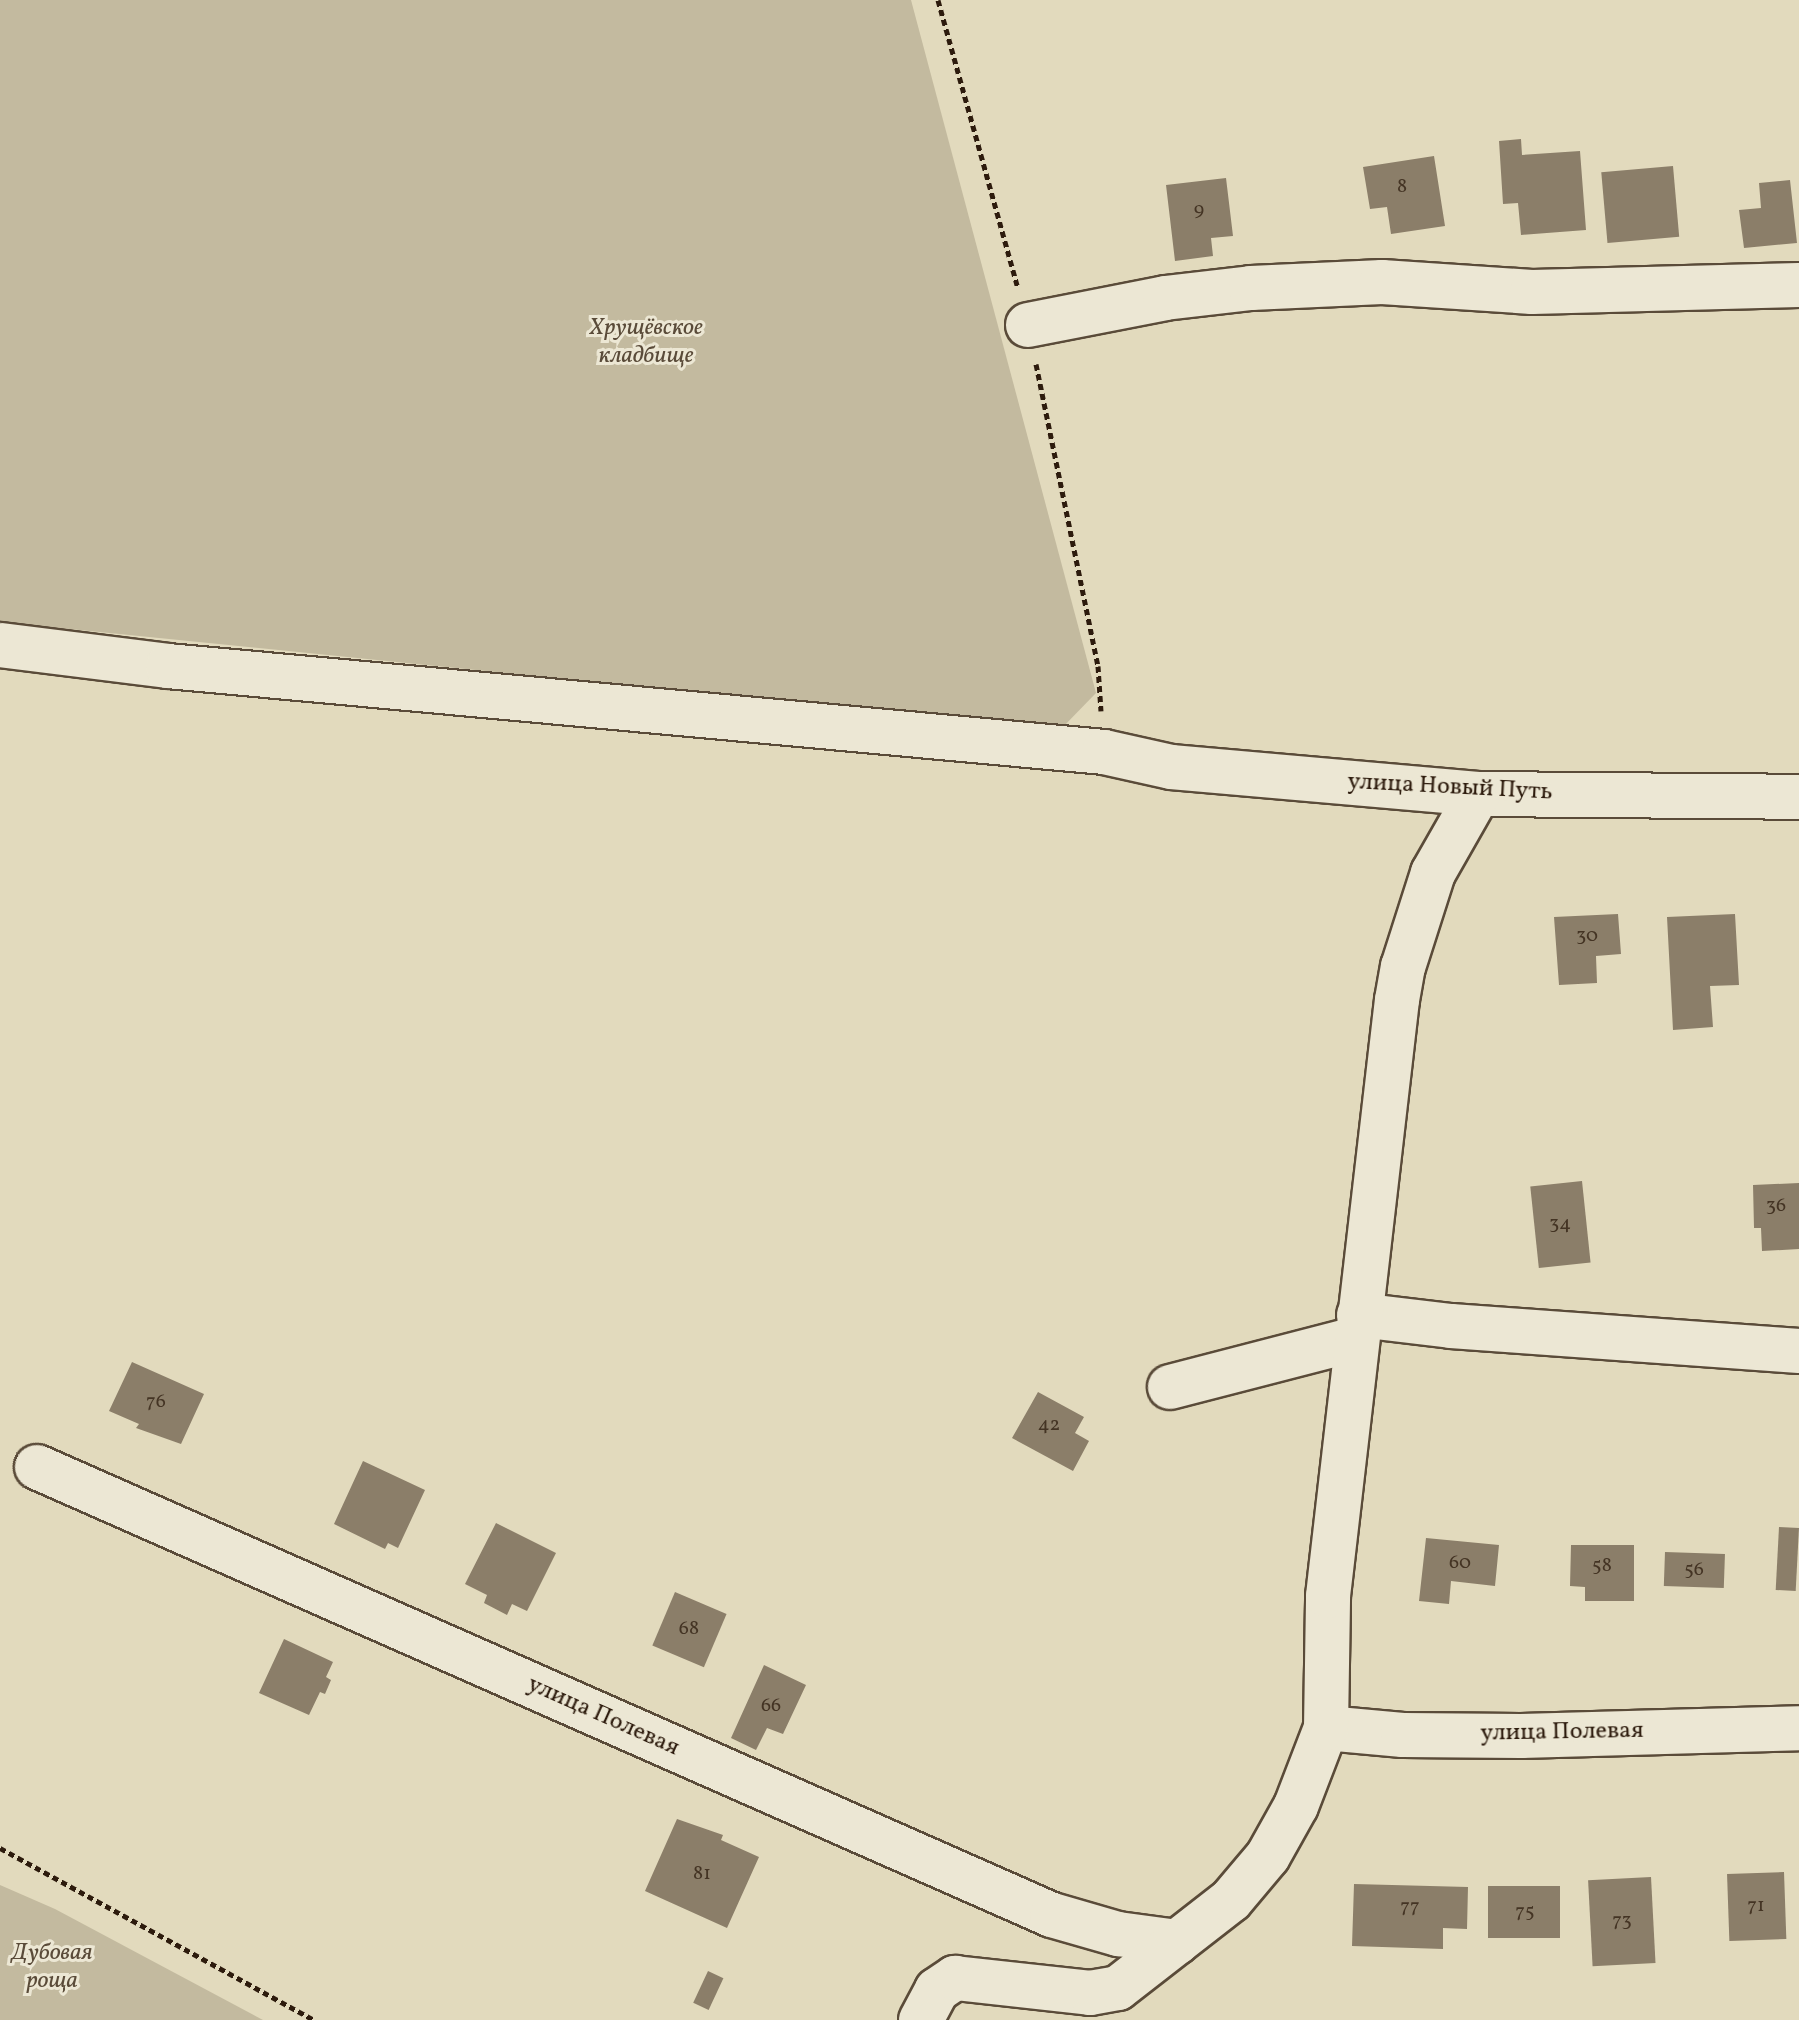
<!DOCTYPE html>
<html>
<head>
<meta charset="utf-8">
<style>
  body { margin:0 }
  #map { position:relative; width:1799px; height:2020px; overflow:hidden; background:#e2dabd; font-family:Vollkorn,serif }
  div>[style] { position:absolute }
  .green>* { inset:0; background:#c3ba9f }
  .building>* { inset:0; background:#8b7e69; transform-origin:0 0 }
  .path>* { height:5px; margin-top:-2.5px; transform-origin:0; background:repeating-linear-gradient(90deg,#2d1b0d 0 6px,transparent 0 10px) }
  .roads { filter:drop-shadow(2px 0 #5a4b39) drop-shadow(-2px 0 #5a4b39) drop-shadow(0 2px #5a4b39) drop-shadow(0 -2px #5a4b39) }
  .minor>* { height:44px; margin:-22px; padding:0 22px; transform-origin:22px; border-radius:22px; background:#ece7d4 }
  span { translate:-50% -50%; white-space:nowrap; text-align:center; line-height:1.15; -webkit-text-stroke:6px #ece7d4; paint-order:stroke }
  .number-label { font-size:20px; color:#443424 }
  .number-label span { -webkit-text-stroke-width:0 }
  .park-label { font-size:24px; color:#5a4b39; font-style:italic }
  .street-label { font-size:24px; color:#2d1b0d }
</style>
</head>
<body>
<div id="map">
  <div class="green">
    <div style="clip-path:polygon(0 0,911px 0,1096px 693px,1061px 729px,0 622px)"></div>
    <div style="clip-path:polygon(0 1885px,55px 1909px,263px 2020px,0 2020px)"></div>
  </div>
  <div class="building">
    <div style="clip-path:polygon(1521px 139px,1522px 155px,1580px 151px,1586px 230px,1521px 235px,1518px 203px,1503px 204px,1499px 141px)"></div>
    <div style="clip-path:polygon(1434px 156px,1445px 226px,1391px 234px,1387px 207px,1370px 209px,1363px 167px)"></div>
    <div style="left:1673px;top:166px;width:71px;height:72px;rotate:85deg"></div>
    <div style="clip-path:polygon(1226px 178px,1233px 236px,1211px 238px,1213px 256px,1175px 261px,1166px 185px)"></div>
    <div style="clip-path:polygon(1790px 180px,1797px 243px,1744px 248px,1739px 210px,1761px 208px,1759px 183px)"></div>
    <div style="clip-path:polygon(1618px 914px,1621px 954px,1596px 956px,1597px 983px,1559px 985px,1554px 917px)"></div>
    <div style="clip-path:polygon(1735px 914px,1739px 985px,1710px 986px,1713px 1027px,1673px 1030px,1667px 917px)"></div>
    <div style="left:1582px;top:1181px;width:82px;height:52px;rotate:84deg"></div>
    <div style="clip-path:polygon(1799px 1183px,1799px 1249px,1762px 1251px,1761px 1228px,1754px 1228px,1753px 1185px)"></div>
    <div style="clip-path:polygon(132px 1362px,204px 1394px,181px 1444px,136px 1428px,139px 1424px,109px 1411px)"></div>
    <div style="clip-path:polygon(1038px 1392px,1084px 1417px,1075px 1433px,1089px 1441px,1073px 1471px,1012px 1438px)"></div>
    <div style="clip-path:polygon(363px 1461px,425px 1490px,398px 1548px,388px 1543px,385px 1549px,334px 1524px)"></div>
    <div style="clip-path:polygon(496px 1523px,556px 1553px,527px 1611px,512px 1604px,507px 1615px,484px 1603px,487px 1595px,465px 1584px)"></div>
    <div style="left:1779px;top:1527px;width:20px;height:63px;rotate:3deg"></div>
    <div style="clip-path:polygon(1426px 1538px,1499px 1545px,1495px 1586px,1451px 1581px,1449px 1604px,1419px 1601px)"></div>
    <div style="clip-path:polygon(1571px 1545px,1634px 1545px,1634px 1601px,1585px 1601px,1585px 1587px,1570px 1586px)"></div>
    <div style="left:1665px;top:1552px;width:60px;height:34px;rotate:2deg"></div>
    <div style="left:675px;top:1592px;width:56px;height:58px;rotate:23deg"></div>
    <div style="clip-path:polygon(284px 1639px,333px 1662px,326px 1677px,331px 1680px,325px 1694px,320px 1692px,309px 1715px,259px 1693px)"></div>
    <div style="clip-path:polygon(764px 1665px,806px 1685px,783px 1734px,767px 1728px,756px 1750px,731px 1738px)"></div>
    <div style="clip-path:polygon(677px 1819px,723px 1835px,721px 1840px,759px 1857px,727px 1928px,645px 1891px)"></div>
    <div style="left:1784px;top:1872px;width:67px;height:57px;rotate:88deg"></div>
    <div style="left:1651px;top:1877px;width:86px;height:63px;rotate:87deg"></div>
    <div style="clip-path:polygon(1354px 1884px,1468px 1887px,1467px 1929px,1443px 1928px,1443px 1949px,1352px 1946px)"></div>
    <div style="left:1488px;top:1886px;width:72px;height:52px"></div>
    <div style="left:708px;top:1971px;width:17px;height:35px;rotate:25deg"></div>
  </div>
  <div class="path">
    <div style="left:938px;top:0;width:299px;rotate:74.5deg"></div>
    <div style="left:1036px;top:364px;width:308px;rotate:78.4deg"></div>
    <div style="left:1098px;top:666px;width:45px;rotate:86.2deg"></div>
    <div style="left:0;top:1848px;width:358px;rotate:28.7deg"></div>
  </div>
  <div class="roads">
    <div class="minor">
      <div style="left:1028px;top:325px;width:140px;rotate:-11.1deg"></div>
      <div style="left:1165px;top:298px;width:87px;rotate:-6.6deg"></div>
      <div style="left:1251px;top:288px;width:131px;rotate:-2.6deg"></div>
      <div style="left:1382px;top:282px;width:150px;rotate:3.8deg"></div>
      <div style="left:1532px;top:292px;width:267px;rotate:-1.5deg"></div>
      <div style="left:0;top:645px;width:169px;rotate:7.1deg"></div>
      <div style="left:168px;top:666px;width:940px;rotate:5.25deg"></div>
      <div style="left:1104px;top:752px;width:69px;rotate:12.6deg"></div>
      <div style="left:1171px;top:767px;width:308px;rotate:5deg"></div>
      <div style="left:1478px;top:794px;width:321px;rotate:0.5deg"></div>
      <div style="left:1359px;top:1315px;width:93px;rotate:6.8deg"></div>
      <div style="left:1451px;top:1326px;width:349px;rotate:4.1deg"></div>
      <div style="left:1170px;top:1387px;width:192px;rotate:-14.5deg"></div>
      <div style="left:37px;top:1467px;width:1109px;rotate:23.82deg"></div>
      <div style="left:1052px;top:1915px;width:69px;rotate:16.1deg"></div>
      <div style="left:1118px;top:1934px;width:60px;rotate:7.7deg"></div>
      <div style="left:1326px;top:1728px;width:77px;rotate:5.2deg"></div>
      <div style="left:1403px;top:1735px;width:118px;rotate:0.5deg"></div>
      <div style="left:1521px;top:1736px;width:278px;rotate:-1.6deg"></div>
      <div style="left:921px;top:2020px;width:34px;rotate:-62deg"></div>
      <div style="left:937px;top:1990px;width:22px;rotate:-34deg"></div>
      <div style="left:955px;top:1978px;width:136px;rotate:6.3deg"></div>
      <div style="left:1090px;top:1993px;width:28px;rotate:-10deg"></div>
      <div style="left:1118px;top:1988px;width:143px;rotate:-37.9deg"></div>
      <div style="left:1231px;top:1900px;width:57px;rotate:-49.9deg"></div>
      <div style="left:1268px;top:1856px;width:57px;rotate:-60.8deg"></div>
      <div style="left:1296px;top:1806px;width:84px;rotate:-69deg"></div>
      <div style="left:1326px;top:1728px;width:132px;rotate:-89.1deg"></div>
      <div style="left:1328px;top:1596px;width:600px;rotate:-83.4deg"></div>
      <div style="left:1397px;top:1000px;width:34px;rotate:-80deg"></div>
      <div style="left:1403px;top:967px;width:99px;rotate:-72.3deg"></div>
      <div style="left:1433px;top:873px;width:91px;rotate:-60.3deg"></div>
    </div>
  </div>
  <div class="number-label">
    <span style="left:1402px;top:187px">8</span>
    <span style="left:1199px;top:210px">9</span>
    <span style="left:1587px;top:936px">30</span>
    <span style="left:1776px;top:1206px">36</span>
    <span style="left:1560px;top:1224px">34</span>
    <span style="left:156px;top:1402px">76</span>
    <span style="left:1049px;top:1425px">42</span>
    <span style="left:1460px;top:1563px">60</span>
    <span style="left:1602px;top:1566px">58</span>
    <span style="left:1694px;top:1570px">56</span>
    <span style="left:689px;top:1629px">68</span>
    <span style="left:771px;top:1706px">66</span>
    <span style="left:702px;top:1874px">81</span>
    <span style="left:1756px;top:1906px">71</span>
    <span style="left:1410px;top:1907px">77</span>
    <span style="left:1525px;top:1912px">75</span>
    <span style="left:1622px;top:1921px">73</span>
  </div>
  <div class="park-label">
    <span style="left:646px;top:343px">Хрущёвское<br>кладбище</span>
    <span style="left:52px;top:1968px">Дубовая<br>роща</span>
  </div>
  <div class="street-label">
    <span style="left:1450px;top:788px;rotate:3deg">улица Новый Путь</span>
    <span style="left:603px;top:1717px;rotate:24deg">улица Полевая</span>
    <span style="left:1562px;top:1733px;rotate:-1deg">улица Полевая</span>
  </div>
</div>
</body>
</html>
